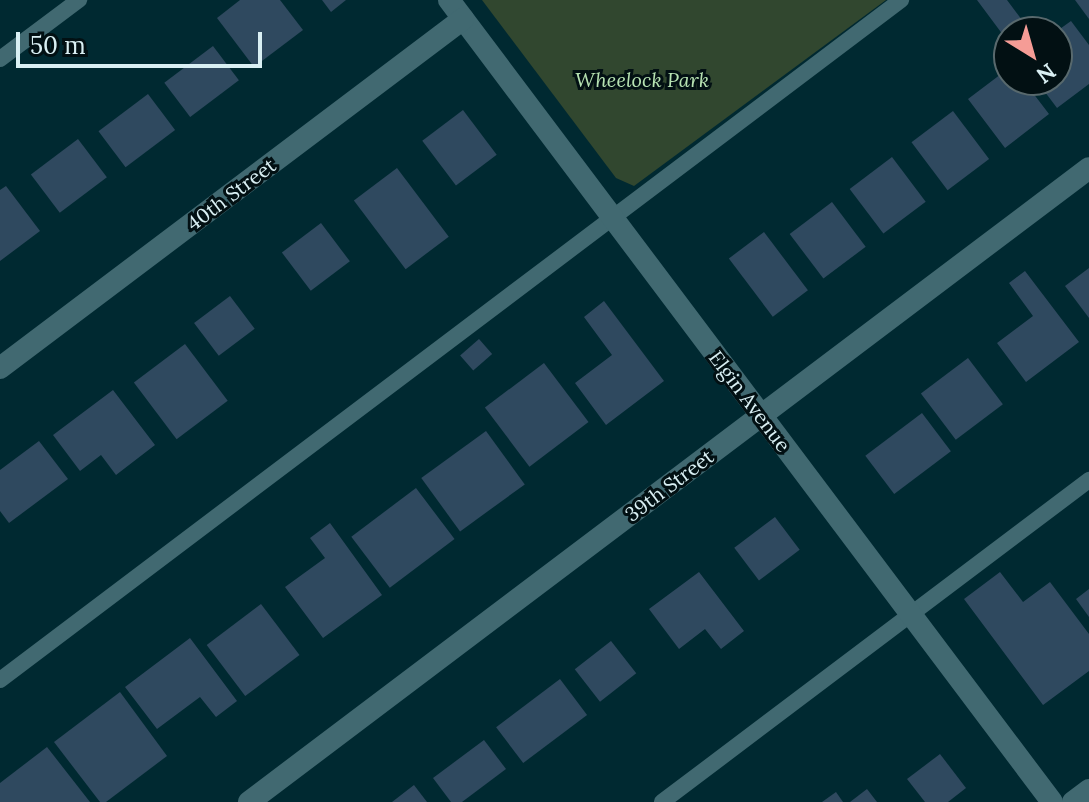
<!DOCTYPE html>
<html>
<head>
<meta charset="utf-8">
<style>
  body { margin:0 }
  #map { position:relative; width:1089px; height:802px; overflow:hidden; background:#002931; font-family:Lora,serif }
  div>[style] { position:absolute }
  .green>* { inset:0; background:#31472f }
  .building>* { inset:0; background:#2f495f; transform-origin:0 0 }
  .service>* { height:16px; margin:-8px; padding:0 8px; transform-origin:8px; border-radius:8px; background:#416971 }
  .minor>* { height:22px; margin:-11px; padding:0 11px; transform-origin:11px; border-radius:11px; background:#416971 }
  span { translate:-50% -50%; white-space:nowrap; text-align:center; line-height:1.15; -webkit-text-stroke:6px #021013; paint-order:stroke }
  .park-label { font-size:20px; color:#b7e3b2; font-style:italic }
  .street-label { font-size:20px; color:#d9eff3 }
  .north { position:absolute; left:993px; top:16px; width:80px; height:80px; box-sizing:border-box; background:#021013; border:2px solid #58696d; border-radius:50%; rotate:143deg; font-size:22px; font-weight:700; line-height:32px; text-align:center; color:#d9eff3 }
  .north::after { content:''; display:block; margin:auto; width:28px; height:36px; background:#f59c96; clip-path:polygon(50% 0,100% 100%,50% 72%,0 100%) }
  .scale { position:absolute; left:16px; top:32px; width:246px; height:36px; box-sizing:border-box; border:4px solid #d9eff3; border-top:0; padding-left:10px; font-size:24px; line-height:28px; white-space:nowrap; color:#d9eff3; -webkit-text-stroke:6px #021013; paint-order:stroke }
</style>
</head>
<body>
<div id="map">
  <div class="green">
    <div style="clip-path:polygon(482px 0,886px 0,634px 186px,616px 178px)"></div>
  </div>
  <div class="building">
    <div style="clip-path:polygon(240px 0,280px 0,303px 30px,254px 67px,217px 18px)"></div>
    <div style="clip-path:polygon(322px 0,346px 0,331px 12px)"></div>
    <div style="clip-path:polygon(977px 0,1007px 0,1031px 32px,1009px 32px,1009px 43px)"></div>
    <div style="clip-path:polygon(1075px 0,1089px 0,1089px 19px)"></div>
    <div style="clip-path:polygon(1071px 21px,1089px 45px,1089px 84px,1057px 108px,1036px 80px,1057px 80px,1057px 31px)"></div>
    <div style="left:213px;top:46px;width:43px;height:61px;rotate:53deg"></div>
    <div style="clip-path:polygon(1009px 68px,1009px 80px,1023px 80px,1049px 114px,1005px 148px,968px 99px)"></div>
    <div style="left:148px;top:94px;width:45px;height:62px;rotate:53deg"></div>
    <div style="left:463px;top:110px;width:56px;height:51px;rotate:53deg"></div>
    <div style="left:953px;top:111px;width:60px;height:52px;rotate:53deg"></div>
    <div style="left:78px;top:139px;width:48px;height:59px;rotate:53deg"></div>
    <div style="left:892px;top:157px;width:56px;height:53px;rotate:53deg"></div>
    <div style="left:397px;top:168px;width:86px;height:54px;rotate:53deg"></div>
    <div style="clip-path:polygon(6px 186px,40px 231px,0 261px,0 190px)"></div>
    <div style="left:832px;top:202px;width:56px;height:53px;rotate:53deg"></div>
    <div style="left:321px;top:223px;width:48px;height:49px;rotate:53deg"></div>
    <div style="left:764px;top:232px;width:73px;height:44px;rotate:53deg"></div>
    <div style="clip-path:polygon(1089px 268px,1089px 318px,1065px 286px)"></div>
    <div style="clip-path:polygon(1025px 271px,1079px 342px,1026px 382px,997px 343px,1033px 316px,1009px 283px)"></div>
    <div style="left:230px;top:296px;width:41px;height:45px;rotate:53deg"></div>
    <div style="clip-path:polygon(604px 301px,664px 381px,606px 425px,575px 383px,612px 355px,584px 317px)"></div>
    <div style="left:479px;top:339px;width:20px;height:25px;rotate:49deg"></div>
    <div style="left:185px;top:344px;width:71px;height:64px;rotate:53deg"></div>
    <div style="left:968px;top:358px;width:58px;height:59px;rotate:53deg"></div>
    <div style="left:544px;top:363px;width:74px;height:74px;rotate:53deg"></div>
    <div style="clip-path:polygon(113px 390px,155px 445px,116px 475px,101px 455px,80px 471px,53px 435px)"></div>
    <div style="left:922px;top:413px;width:48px;height:71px;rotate:53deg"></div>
    <div style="left:486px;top:431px;width:66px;height:80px;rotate:54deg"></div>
    <div style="clip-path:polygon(39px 441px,68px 479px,9px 523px,0 511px,0 470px)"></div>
    <div style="left:416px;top:488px;width:64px;height:81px;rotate:53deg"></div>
    <div style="left:775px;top:517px;width:41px;height:51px;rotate:53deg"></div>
    <div style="clip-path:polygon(330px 523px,382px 595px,323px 638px,285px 587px,325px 558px,310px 538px)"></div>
    <div style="clip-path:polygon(699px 572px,744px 631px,721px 649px,705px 629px,679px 649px,649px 609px)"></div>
    <div style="clip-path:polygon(1000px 572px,1023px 602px,1050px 582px,1089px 634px,1089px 671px,1043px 705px,964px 599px)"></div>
    <div style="clip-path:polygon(1089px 589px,1089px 617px,1076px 599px)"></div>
    <div style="left:261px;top:604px;width:64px;height:68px;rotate:53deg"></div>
    <div style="clip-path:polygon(190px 638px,237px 701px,216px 717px,200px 697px,157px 729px,125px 687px)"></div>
    <div style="left:611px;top:641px;width:41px;height:46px;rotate:52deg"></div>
    <div style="left:560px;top:679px;width:45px;height:80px;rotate:53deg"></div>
    <div style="clip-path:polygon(120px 692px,167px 756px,106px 802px,100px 802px,54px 742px)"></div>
    <div style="clip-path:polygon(484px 740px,506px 769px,462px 802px,451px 802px,433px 778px)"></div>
    <div style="clip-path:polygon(47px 747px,90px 802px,0 802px,0 783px)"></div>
    <div style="clip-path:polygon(940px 754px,966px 788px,948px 802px,925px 802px,907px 779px)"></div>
    <div style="clip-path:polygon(414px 785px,427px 802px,392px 802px)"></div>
    <div style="clip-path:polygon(867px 789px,877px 802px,850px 802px)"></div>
    <div style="clip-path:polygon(836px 792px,843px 802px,822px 802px)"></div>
  </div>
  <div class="service">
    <div style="left:0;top:59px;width:99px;rotate:-36.8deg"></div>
    <div style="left:0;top:680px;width:1129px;rotate:-37.04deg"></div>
    <div style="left:662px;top:802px;width:535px;rotate:-37.02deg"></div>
  </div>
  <div class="minor">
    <div style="left:449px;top:0;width:1003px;rotate:53.06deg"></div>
    <div style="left:0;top:368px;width:580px;rotate:-37.01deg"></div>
    <div style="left:249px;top:802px;width:1052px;rotate:-37.04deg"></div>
    <div style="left:1073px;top:802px;width:20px;rotate:-37deg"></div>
  </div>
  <div class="park-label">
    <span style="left:642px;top:79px">Wheelock Park</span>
  </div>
  <div class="street-label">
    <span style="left:231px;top:194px;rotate:-37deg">40th Street</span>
    <span style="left:750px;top:401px;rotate:53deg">Elgin Avenue</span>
    <span style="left:669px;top:485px;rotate:-37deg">39th Street</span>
  </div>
  <div class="north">N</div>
  <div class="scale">50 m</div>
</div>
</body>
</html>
